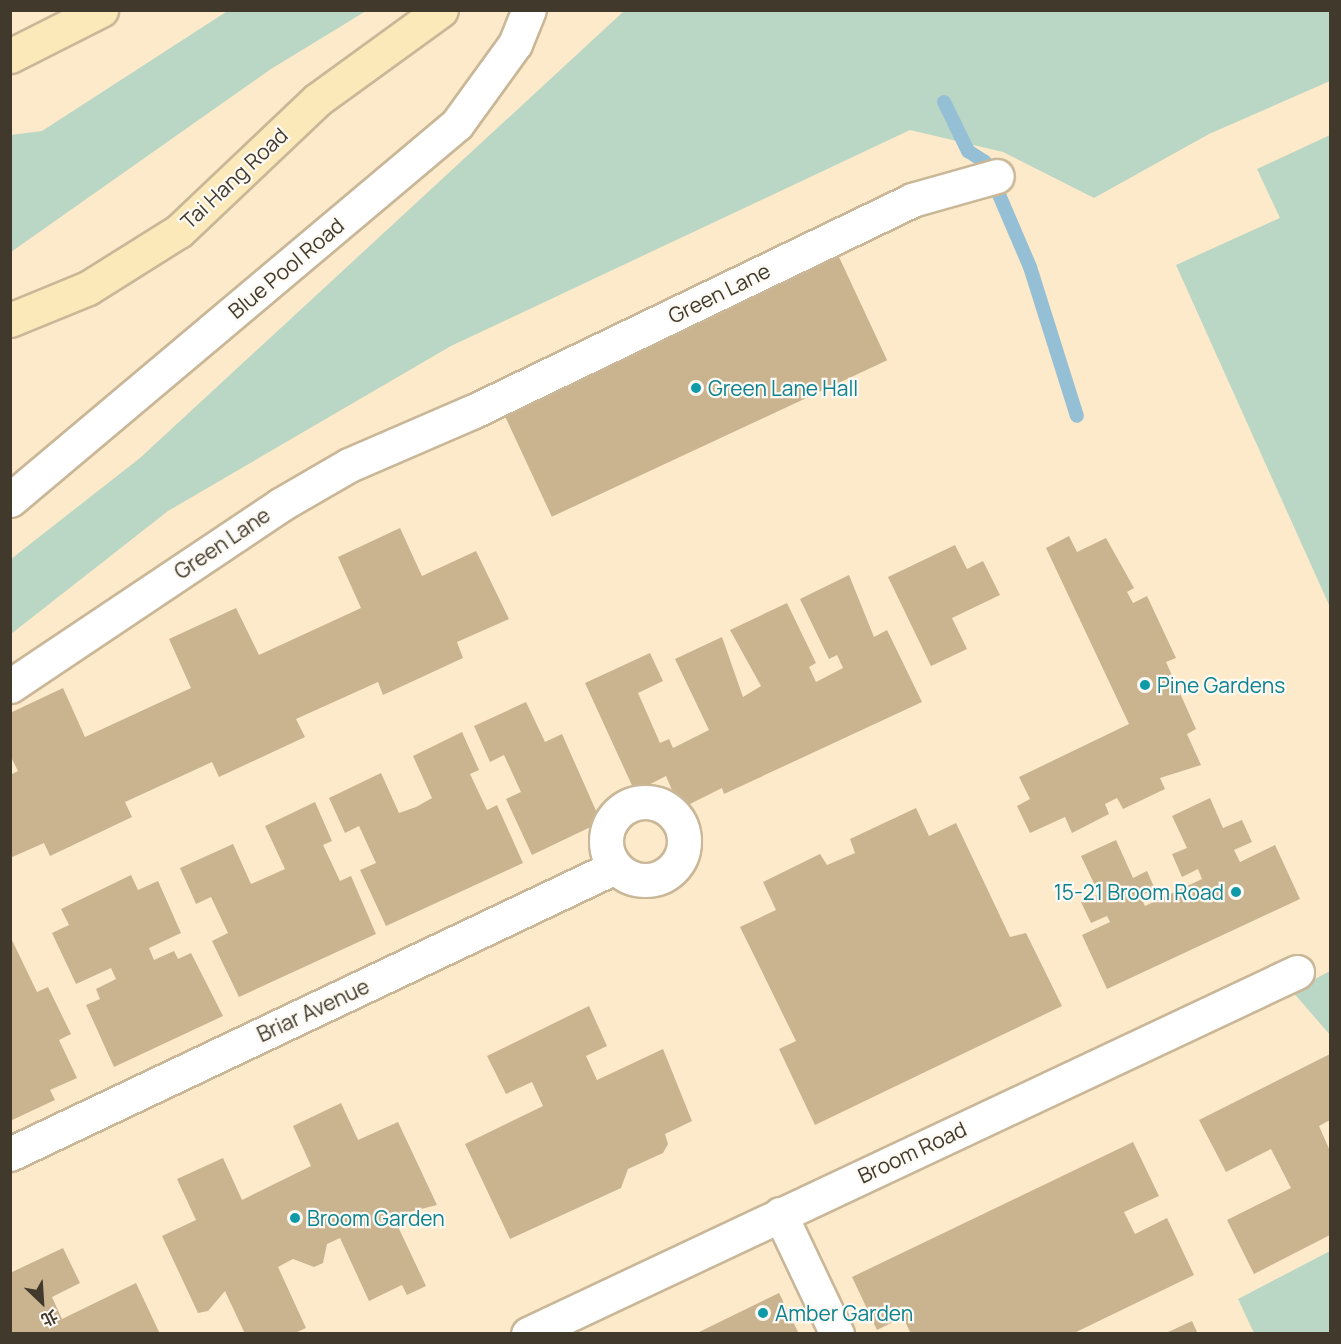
<!DOCTYPE html>
<html>
<head>
<meta charset="utf-8">
<style>
  body { margin:0 }
  #map { position:relative; width:1341px; height:1344px; overflow:hidden; background:#fdeaca; font-family:Manrope,"Noto Sans TC",sans-serif }
  div>[style] { position:absolute }
  .green>* { inset:0; background:#b9d7c4 }
  .stream>* { height:14px; margin:-7px; padding:0 7px; transform-origin:7px; border-radius:7px; background:#94bfd5 }
  .building>* { inset:0; background:#cab48f; transform-origin:0 0 }
  .roads { filter:drop-shadow(2px 0 #c9b798) drop-shadow(-2px 0 #c9b798) drop-shadow(0 2px #c9b798) drop-shadow(0 -2px #c9b798) }
  .minor>* { height:33px; margin:-16.5px; padding:0 16.5px; transform-origin:16.5px; border-radius:16.5px; background:#fff }
  .minor>.ring { margin:-16.5px; padding:0; box-sizing:content-box; background:none; border:33px solid #fff; border-radius:50% }
  .tertiary>* { height:33px; margin:-16.5px; padding:0 16.5px; transform-origin:16.5px; border-radius:16.5px; background:#fff }
  .secondary>* { height:33px; margin:-16.5px; padding:0 16.5px; transform-origin:16.5px; border-radius:16.5px; background:#fbe9ba }
  .dots>* { width:16px; height:16px; translate:-50% -50%; box-sizing:border-box; border:3px solid #fdf9f3; border-radius:50% }
  span { translate:-50% -50%; white-space:nowrap; text-align:center; line-height:1.15; -webkit-text-stroke:4.5px #fdf9f3; paint-order:stroke }
  .street-label { font-size:21px; color:#40392c }
  .culture-label { font-size:21px; color:#0d838f }
  .left { translate:0 -50%; text-align:left }
  .right { translate:-100% -50%; text-align:right }
  .frame { position:absolute; inset:0; border:12px solid #40392c; pointer-events:none }
  .north { position:absolute; left:12px; top:1272px; width:60px; height:60px; -webkit-text-stroke:4px #fdf9f3; paint-order:stroke; rotate:155deg; font-size:16px; font-weight:700; line-height:24px; text-align:center; color:#40392c }
  .north::after { content:''; display:block; margin:auto; width:21px; height:27px; background:#40392c; clip-path:polygon(50% 0,100% 100%,50% 72%,0 100%) }
</style>
</head>
<body>
<div id="map">
  <div class="green">
    <div style="clip-path:polygon(229px 10px,366px 11px,271px 69px,11px 252px,11px 135px,42px 131px)"></div>
    <div style="clip-path:polygon(624px 11px,1330px 11px,1330px 81px,1209px 134px,1094px 198px,1003px 152px,910px 130px,451px 346px,168px 511px,11px 634px,11px 559px,140px 458px)"></div>
    <div style="clip-path:polygon(1330px 135px,1330px 607px,1176px 265px,1280px 218px,1257px 169px)"></div>
    <div style="clip-path:polygon(1330px 971px,1330px 1035px,1292px 991px)"></div>
    <div style="clip-path:polygon(1330px 1251px,1330px 1333px,1254px 1333px,1238px 1299px)"></div>
  </div>
  <div class="stream">
    <div style="left:944px;top:102px;width:55px;rotate:63.9deg"></div>
    <div style="left:968px;top:151px;width:20px;rotate:33deg"></div>
    <div style="left:985px;top:162px;width:114px;rotate:66.8deg"></div>
    <div style="left:1030px;top:267px;width:156px;rotate:72.5deg"></div>
  </div>
  <div class="building">
    <div style="left:839px;top:257px;width:114px;height:370px;rotate:65deg"></div>
    <div style="clip-path:polygon(400px 528px,422px 576px,476px 551px,509px 619px,457px 642px,463px 658px,383px 695px,378px 682px,296px 719px,305px 737px,219px 777px,212px 762px,125px 802px,132px 817px,50px 856px,44px 843px,10px 858px,10px 775px,18px 771px,10px 755px,10px 713px,63px 688px,85px 737px,191px 688px,169px 639px,236px 608px,259px 655px,361px 608px,338px 557px)"></div>
    <div style="clip-path:polygon(1069px 536px,1077px 552px,1106px 538px,1134px 588px,1127px 592px,1133px 603px,1147px 596px,1176px 658px,1166px 662px,1196px 729px,1187px 734px,1201px 765px,1160px 778px,1165px 789px,1123px 809px,1117px 798px,1105px 804px,1109px 814px,1072px 833px,1065px 817px,1030px 833px,1017px 806px,1030px 799px,1019px 777px,1129px 724px,1046px 548px)"></div>
    <div style="clip-path:polygon(955px 545px,967px 569px,983px 561px,1000px 595px,952px 618px,967px 649px,931px 666px,888px 577px)"></div>
    <div style="clip-path:polygon(849px 575px,874px 637px,887px 630px,922px 702px,724px 794px,722px 788px,680px 809px,666px 776px,635px 792px,585px 683px,650px 653px,663px 681px,638px 693px,660px 743px,669px 739px,673px 748px,709px 730px,675px 659px,722px 637px,743px 697px,761px 686px,730px 630px,787px 603px,816px 663px,809px 667px,816px 682px,843px 668px,837px 655px,829px 659px,800px 599px)"></div>
    <div style="clip-path:polygon(526px 702px,545px 742px,562px 734px,601px 822px,532px 855px,506px 799px,521px 792px,504px 755px,490px 762px,474px 726px)"></div>
    <div style="clip-path:polygon(462px 732px,479px 770px,470px 774px,487px 810px,497px 805px,523px 863px,386px 926px,360px 870px,376px 863px,359px 826px,345px 833px,329px 798px,381px 773px,399px 813px,416px 807px,432px 798px,413px 756px)"></div>
    <div style="clip-path:polygon(1210px 798px,1223px 828px,1242px 820px,1252px 842px,1234px 850px,1240px 862px,1275px 845px,1300px 899px,1107px 989px,1082px 935px,1110px 922px,1107px 916px,1091px 923px,1081px 902px,1099px 894px,1081px 856px,1116px 840px,1133px 878px,1147px 871px,1155px 889px,1140px 896px,1145px 906px,1202px 879px,1198px 869px,1182px 877px,1172px 854px,1187px 848px,1172px 816px)"></div>
    <div style="clip-path:polygon(315px 802px,332px 841px,323px 845px,340px 881px,351px 876px,376px 934px,239px 997px,212px 941px,228px 933px,211px 897px,196px 904px,180px 868px,233px 844px,251px 884px,285px 869px,265px 826px)"></div>
    <div style="clip-path:polygon(916px 808px,929px 836px,956px 823px,1010px 937px,1026px 933px,1062px 1006px,815px 1125px,779px 1049px,796px 1041px,740px 927px,776px 910px,763px 882px,820px 854px,827px 865px,855px 853px,850px 839px)"></div>
    <div style="clip-path:polygon(131px 875px,138px 890px,158px 881px,181px 933px,149px 948px,154px 960px,174px 951px,178px 959px,191px 953px,223px 1016px,114px 1067px,86px 1005px,100px 999px,96px 989px,116px 979px,111px 968px,76px 984px,52px 933px,69px 925px,61px 909px)"></div>
    <div style="clip-path:polygon(10px 936px,37px 992px,48px 987px,71px 1034px,59px 1040px,77px 1078px,50px 1090px,55px 1100px,10px 1121px)"></div>
    <div style="clip-path:polygon(589px 1006px,607px 1046px,586px 1056px,597px 1080px,663px 1049px,692px 1121px,665px 1134px,668px 1144px,663px 1153px,628px 1169px,621px 1188px,510px 1239px,465px 1144px,543px 1106px,532px 1082px,506px 1094px,487px 1056px)"></div>
    <div style="clip-path:polygon(1330px 1054px,1330px 1120px,1319px 1126px,1330px 1151px,1330px 1235px,1254px 1274px,1227px 1220px,1291px 1188px,1271px 1149px,1226px 1172px,1199px 1120px)"></div>
    <div style="clip-path:polygon(341px 1103px,358px 1140px,398px 1122px,437px 1205px,393px 1216px,426px 1286px,407px 1295px,402px 1285px,369px 1301px,340px 1238px,327px 1244px,323px 1263px,314px 1267px,293px 1259px,278px 1267px,306px 1328px,293px 1334px,245px 1334px,225px 1291px,208px 1311px,198px 1313px,162px 1236px,196px 1220px,177px 1179px,223px 1158px,242px 1200px,311px 1166px,293px 1126px)"></div>
    <div style="clip-path:polygon(1133px 1142px,1159px 1196px,1124px 1212px,1135px 1234px,1167px 1218px,1194px 1275px,1072px 1334px,911px 1334px,903px 1317px,877px 1330px,852px 1277px)"></div>
    <div style="clip-path:polygon(63px 1248px,80px 1283px,52px 1297px,62px 1319px,136px 1283px,160px 1334px,10px 1334px,10px 1273px)"></div>
    <div style="clip-path:polygon(779px 1293px,799px 1334px,695px 1334px)"></div>
    <div style="clip-path:polygon(1192px 1321px,1198px 1334px,1168px 1332px)"></div>
  </div>
  <div class="roads">
    <div class="minor">
      <div style="left:10px;top:686px;width:325px;rotate:-33.8deg"></div>
      <div style="left:280px;top:505px;width:80px;rotate:-30.1deg"></div>
      <div style="left:349px;top:465px;width:136px;rotate:-23.4deg"></div>
      <div style="left:474px;top:411px;width:486px;rotate:-25.7deg"></div>
      <div style="left:912px;top:200px;width:88px;rotate:-15.8deg"></div>
      <div class="ring" style="left:606px;top:802px;width:45px;height:45px"></div>
      <div style="left:10px;top:1154px;width:670px;rotate:-25.38deg"></div>
      <div style="left:780px;top:1214px;width:133px;rotate:64.6deg"></div>
      <div style="left:528px;top:1334px;width:850px;rotate:-25.21deg"></div>
    </div>
    <div class="tertiary">
      <div style="left:10px;top:500px;width:584px;rotate:-40.07deg"></div>
      <div style="left:457px;top:124px;width:99px;rotate:-54.1deg"></div>
      <div style="left:515px;top:44px;width:37px;rotate:-68deg"></div>
    </div>
    <div class="secondary">
      <div style="left:10px;top:56px;width:102px;rotate:-26.8deg"></div>
      <div style="left:10px;top:320px;width:84px;rotate:-22.3deg"></div>
      <div style="left:88px;top:288px;width:107px;rotate:-32.1deg"></div>
      <div style="left:179px;top:231px;width:190px;rotate:-43.5deg"></div>
      <div style="left:317px;top:100px;width:153px;rotate:-36deg"></div>
    </div>
  </div>
  <div class="dots">
    <div style="left:696px;top:388px;background:#0f9aa8"></div>
    <div style="left:1145px;top:685px;background:#0f9aa8"></div>
    <div style="left:1236px;top:892px;background:#0f9aa8"></div>
    <div style="left:295px;top:1218px;background:#0f9aa8"></div>
    <div style="left:763px;top:1313px;background:#0f9aa8"></div>
  </div>
  <div class="street-label">
    <span style="left:234px;top:178px;rotate:-43deg">Tai Hang Road</span>
    <span style="left:286px;top:268px;rotate:-40deg">Blue Pool Road</span>
    <span style="left:719px;top:293px;rotate:-26deg">Green Lane</span>
    <span style="left:222px;top:543px;rotate:-34deg">Green Lane</span>
    <span style="left:313px;top:1010px;rotate:-25deg">Briar Avenue</span>
    <span style="left:912px;top:1152px;rotate:-25deg">Broom Road</span>
  </div>
  <div class="culture-label">
    <span class="left" style="left:708px;top:388px">Green Lane Hall</span>
    <span class="left" style="left:1157px;top:685px">Pine Gardens</span>
    <span class="right" style="left:1224px;top:892px">15-21 Broom Road</span>
    <span class="left" style="left:307px;top:1218px">Broom Garden</span>
    <span class="left" style="left:775px;top:1313px">Amber Garden</span>
  </div>
  <div class="frame"></div>
  <div class="north">北</div>
</div>
</body>
</html>
